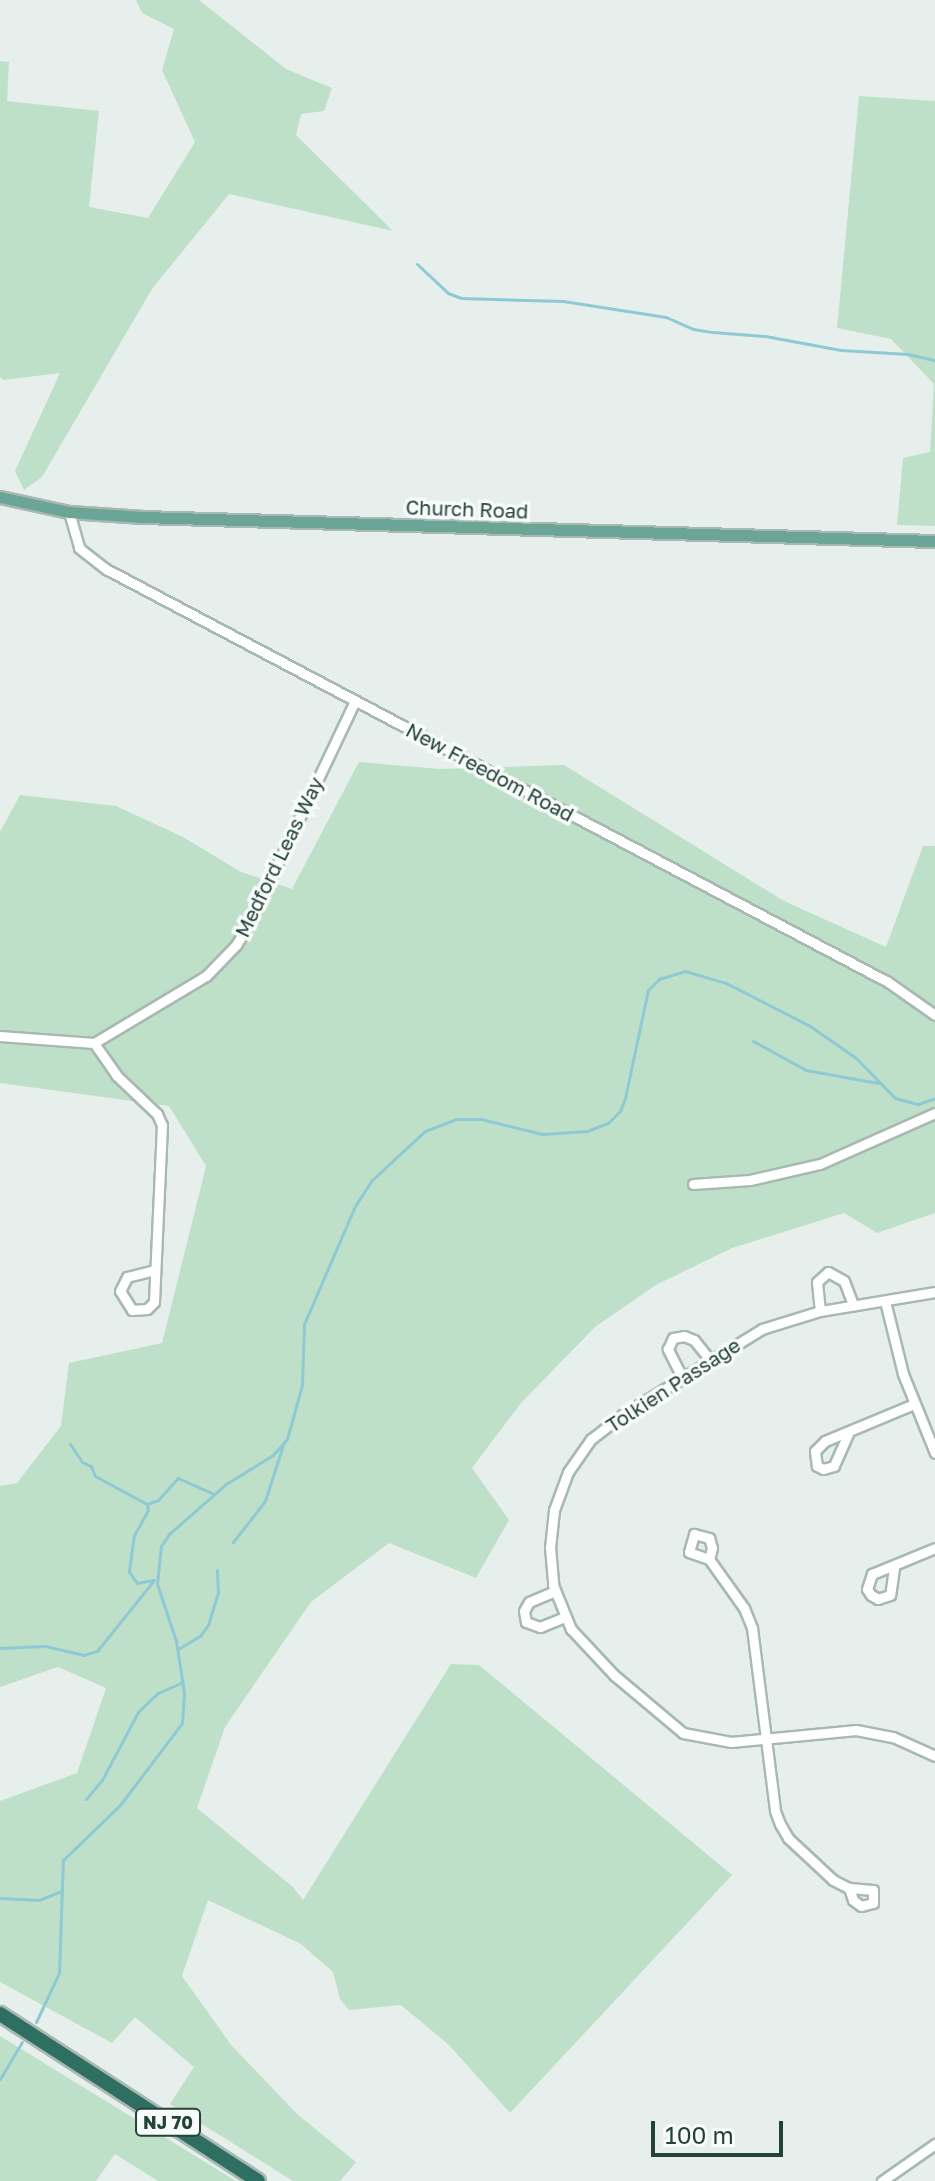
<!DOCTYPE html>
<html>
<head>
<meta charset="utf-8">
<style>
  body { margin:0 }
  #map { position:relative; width:935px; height:2181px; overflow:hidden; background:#e6efeb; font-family:"Golos Text",sans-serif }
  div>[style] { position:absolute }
  .green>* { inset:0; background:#bfe0c8 }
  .stream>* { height:3px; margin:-1.5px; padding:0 1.5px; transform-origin:1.5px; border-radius:1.5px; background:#8ec9d4 }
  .roads { filter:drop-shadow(2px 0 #a8b8b2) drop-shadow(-2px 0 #a8b8b2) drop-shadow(0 2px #a8b8b2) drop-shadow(0 -2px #a8b8b2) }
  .minor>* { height:9px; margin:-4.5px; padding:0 4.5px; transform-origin:4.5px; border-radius:4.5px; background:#fff }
  .major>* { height:11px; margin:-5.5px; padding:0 5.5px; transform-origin:5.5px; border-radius:5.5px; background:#6aa596 }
  .highway>* { height:14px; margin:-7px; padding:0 7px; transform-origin:7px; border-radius:7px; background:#2f6f62 }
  span { translate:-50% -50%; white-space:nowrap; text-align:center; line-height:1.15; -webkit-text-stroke:7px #f7fbf9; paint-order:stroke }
  .shield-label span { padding:2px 6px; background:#f7fbf9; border:2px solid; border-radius:6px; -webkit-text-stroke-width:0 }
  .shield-label { font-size:18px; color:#24423a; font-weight:700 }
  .street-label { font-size:20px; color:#24423a }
  .scale { position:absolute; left:651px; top:2121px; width:132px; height:36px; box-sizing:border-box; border:4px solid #24423a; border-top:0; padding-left:10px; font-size:24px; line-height:28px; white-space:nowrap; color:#24423a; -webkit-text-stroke:6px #f7fbf9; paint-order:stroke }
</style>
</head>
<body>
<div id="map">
  <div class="green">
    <div style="clip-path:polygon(136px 0,199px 0,286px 69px,332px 88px,324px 111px,301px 114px,296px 135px,393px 231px,229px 194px,152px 289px,42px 477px,24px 490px,15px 471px,60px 373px,3px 380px,0 377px,0 61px,9px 62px,7px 101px,99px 111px,89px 207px,148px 218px,195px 142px,162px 70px,174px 29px,142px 13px)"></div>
    <div style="clip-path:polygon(859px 96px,935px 101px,935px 526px,897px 525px,903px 458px,930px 452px,934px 384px,891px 339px,837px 328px)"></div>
    <div style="clip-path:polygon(359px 762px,440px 769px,564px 765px,784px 901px,886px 947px,923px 846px,935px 846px,935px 1213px,877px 1233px,844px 1213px,732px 1248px,656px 1285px,595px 1327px,521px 1403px,472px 1468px,509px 1520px,476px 1578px,389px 1543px,311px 1602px,225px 1727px,197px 1808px,293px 1887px,303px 1900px,451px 1664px,479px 1665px,732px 1875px,510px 2113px,449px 2045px,401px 2005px,349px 2010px,340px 1999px,333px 1972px,301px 1944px,208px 1900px,182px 1976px,232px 2046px,297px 2114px,356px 2162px,340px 2181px,293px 2181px,170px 2104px,194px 2067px,135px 2017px,112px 2043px,0 1982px,0 1801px,77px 1773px,106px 1688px,58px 1667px,0 1687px,0 1486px,17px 1483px,61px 1426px,69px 1363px,162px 1343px,206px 1166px,169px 1106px,0 1083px,0 832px,20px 795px,116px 806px,183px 837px,241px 872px,292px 889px)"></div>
    <div style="clip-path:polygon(0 2036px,236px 2181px,158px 2181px,115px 2154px,96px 2181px,0 2181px)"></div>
  </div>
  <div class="stream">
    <div style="left:417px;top:264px;width:42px;rotate:43.1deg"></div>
    <div style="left:448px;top:293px;width:14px;rotate:21deg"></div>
    <div style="left:461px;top:298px;width:102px;rotate:1.7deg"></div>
    <div style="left:563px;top:301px;width:104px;rotate:8.8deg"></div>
    <div style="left:666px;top:317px;width:30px;rotate:24deg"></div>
    <div style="left:693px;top:329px;width:20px;rotate:9deg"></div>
    <div style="left:713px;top:332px;width:52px;rotate:4.4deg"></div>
    <div style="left:765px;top:336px;width:77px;rotate:10.4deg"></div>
    <div style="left:841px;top:350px;width:67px;rotate:3.4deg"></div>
    <div style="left:908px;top:354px;width:28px;rotate:13deg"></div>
    <div style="left:753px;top:1041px;width:60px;rotate:28.7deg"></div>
    <div style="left:806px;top:1070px;width:73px;rotate:10.2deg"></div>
    <div style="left:70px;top:1444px;width:22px;rotate:56deg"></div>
    <div style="left:82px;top:1462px;width:10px;rotate:24deg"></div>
    <div style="left:91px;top:1466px;width:11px;rotate:68deg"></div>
    <div style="left:95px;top:1476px;width:59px;rotate:28.3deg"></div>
    <div style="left:147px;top:1504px;width:6px;rotate:81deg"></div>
    <div style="left:148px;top:1510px;width:29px;rotate:119deg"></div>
    <div style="left:134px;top:1535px;width:37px;rotate:98deg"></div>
    <div style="left:129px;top:1572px;width:14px;rotate:54deg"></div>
    <div style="left:137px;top:1583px;width:16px;rotate:-11deg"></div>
    <div style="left:147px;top:1504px;width:12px;rotate:-20deg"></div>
    <div style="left:158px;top:1500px;width:30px;rotate:-48deg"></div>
    <div style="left:178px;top:1478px;width:39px;rotate:24deg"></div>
    <div style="left:233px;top:1542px;width:52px;rotate:-52deg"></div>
    <div style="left:265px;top:1501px;width:59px;rotate:-72.2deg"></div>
    <div style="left:0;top:1648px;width:45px;rotate:-2.5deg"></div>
    <div style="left:45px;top:1646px;width:39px;rotate:13deg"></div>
    <div style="left:83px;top:1655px;width:15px;rotate:-16deg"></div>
    <div style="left:97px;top:1651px;width:91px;rotate:-51.2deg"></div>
    <div style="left:178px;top:1649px;width:26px;rotate:-31deg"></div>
    <div style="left:200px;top:1636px;width:14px;rotate:-54deg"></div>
    <div style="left:208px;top:1625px;width:34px;rotate:-73deg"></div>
    <div style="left:218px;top:1592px;width:22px;rotate:-93deg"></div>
    <div style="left:86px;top:1799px;width:25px;rotate:-50deg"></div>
    <div style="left:102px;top:1780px;width:77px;rotate:-62.1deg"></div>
    <div style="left:138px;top:1712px;width:28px;rotate:-44deg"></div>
    <div style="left:158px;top:1693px;width:27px;rotate:-24deg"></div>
    <div style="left:0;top:1898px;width:39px;rotate:3deg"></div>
    <div style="left:39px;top:1900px;width:22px;rotate:-22deg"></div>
    <div style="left:36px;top:2022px;width:54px;rotate:-64.9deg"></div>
    <div style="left:59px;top:1973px;width:113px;rotate:-88deg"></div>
    <div style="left:63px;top:1860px;width:79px;rotate:-44deg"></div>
    <div style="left:120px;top:1805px;width:103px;rotate:-52.9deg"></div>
    <div style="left:182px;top:1723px;width:30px;rotate:-86deg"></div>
    <div style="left:184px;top:1693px;width:53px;rotate:-98.7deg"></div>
    <div style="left:176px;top:1641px;width:60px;rotate:-108.4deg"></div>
    <div style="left:157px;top:1584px;width:38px;rotate:-84deg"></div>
    <div style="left:161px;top:1546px;width:14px;rotate:-56deg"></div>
    <div style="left:169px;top:1534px;width:76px;rotate:-41.3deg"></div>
    <div style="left:226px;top:1484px;width:55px;rotate:-31.7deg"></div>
    <div style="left:273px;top:1455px;width:21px;rotate:-49deg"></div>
    <div style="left:287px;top:1439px;width:56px;rotate:-74.5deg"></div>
    <div style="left:302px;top:1385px;width:61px;rotate:-88.1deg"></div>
    <div style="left:304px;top:1324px;width:129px;rotate:-66.6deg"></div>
    <div style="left:355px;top:1206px;width:31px;rotate:-57deg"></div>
    <div style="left:372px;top:1180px;width:72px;rotate:-42.8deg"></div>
    <div style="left:425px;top:1131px;width:33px;rotate:-21deg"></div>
    <div style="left:456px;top:1119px;width:25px"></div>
    <div style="left:481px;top:1119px;width:63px;rotate:13.8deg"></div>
    <div style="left:542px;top:1134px;width:45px;rotate:-3.8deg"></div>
    <div style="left:587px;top:1131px;width:22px;rotate:-21deg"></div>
    <div style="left:608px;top:1123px;width:17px;rotate:-45deg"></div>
    <div style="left:620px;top:1111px;width:14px;rotate:-69deg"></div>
    <div style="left:625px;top:1098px;width:110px;rotate:-78deg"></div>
    <div style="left:648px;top:990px;width:16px;rotate:-45deg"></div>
    <div style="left:659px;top:979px;width:27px;rotate:-17deg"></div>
    <div style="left:685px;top:971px;width:43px;rotate:16.3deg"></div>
    <div style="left:726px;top:983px;width:94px;rotate:27.1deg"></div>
    <div style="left:810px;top:1026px;width:56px;rotate:34.8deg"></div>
    <div style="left:856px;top:1058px;width:56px;rotate:45.7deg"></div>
    <div style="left:895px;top:1098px;width:24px;rotate:15deg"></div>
    <div style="left:918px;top:1104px;width:18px;rotate:-19deg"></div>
    <div style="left:0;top:2079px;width:43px;rotate:-59.3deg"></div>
  </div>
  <div class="roads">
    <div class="minor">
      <div style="left:69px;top:512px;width:37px;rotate:74deg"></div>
      <div style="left:79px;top:548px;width:34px;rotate:38deg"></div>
      <div style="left:106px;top:569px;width:884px;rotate:27.84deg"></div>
      <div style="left:888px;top:982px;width:57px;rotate:35.1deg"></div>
      <div style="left:0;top:1036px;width:94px;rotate:4.3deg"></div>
      <div style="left:94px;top:1043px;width:131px;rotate:-30.9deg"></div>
      <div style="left:206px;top:976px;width:43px;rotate:-45.9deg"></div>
      <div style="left:236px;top:945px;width:25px;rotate:-58deg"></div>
      <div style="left:249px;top:924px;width:247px;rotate:-64.6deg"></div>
      <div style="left:94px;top:1043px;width:39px;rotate:55deg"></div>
      <div style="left:116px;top:1075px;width:57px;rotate:43.6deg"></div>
      <div style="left:157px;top:1114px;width:12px;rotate:66deg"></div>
      <div style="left:162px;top:1125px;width:177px;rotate:92.6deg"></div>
      <div style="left:154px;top:1302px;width:10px;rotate:135deg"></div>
      <div style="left:147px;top:1309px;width:15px;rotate:176deg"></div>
      <div style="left:132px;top:1310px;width:22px;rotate:-122deg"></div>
      <div style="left:120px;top:1291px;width:16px;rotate:-63deg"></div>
      <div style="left:127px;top:1277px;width:29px;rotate:-14deg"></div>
      <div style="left:693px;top:1184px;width:57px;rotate:-4deg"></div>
      <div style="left:750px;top:1180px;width:72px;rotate:-12.9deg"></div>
      <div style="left:820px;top:1164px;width:126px;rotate:-23.9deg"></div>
      <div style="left:935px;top:1292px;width:117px;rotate:170.6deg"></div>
      <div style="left:820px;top:1311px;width:61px;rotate:162.8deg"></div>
      <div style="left:762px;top:1329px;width:164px;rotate:148.4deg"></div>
      <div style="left:622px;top:1415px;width:39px;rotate:142deg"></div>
      <div style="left:591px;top:1439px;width:40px;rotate:124.9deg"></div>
      <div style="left:568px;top:1472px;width:40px;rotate:110.2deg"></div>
      <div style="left:554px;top:1510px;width:37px;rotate:96deg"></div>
      <div style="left:550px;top:1547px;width:38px;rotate:85deg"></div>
      <div style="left:553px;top:1585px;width:48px;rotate:67.8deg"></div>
      <div style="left:571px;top:1629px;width:63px;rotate:46.9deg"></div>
      <div style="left:614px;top:1675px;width:90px;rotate:40deg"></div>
      <div style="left:683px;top:1733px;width:49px;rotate:10.6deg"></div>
      <div style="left:731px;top:1742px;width:126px;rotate:-5.5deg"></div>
      <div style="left:856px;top:1730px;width:38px;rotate:11deg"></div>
      <div style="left:893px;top:1737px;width:46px;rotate:24.3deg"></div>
      <div style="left:885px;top:1301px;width:75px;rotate:76.1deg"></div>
      <div style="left:903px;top:1374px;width:85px;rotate:67.9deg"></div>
      <div style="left:820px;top:1311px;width:29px;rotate:-96deg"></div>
      <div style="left:817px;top:1282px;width:15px;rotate:-42deg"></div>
      <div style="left:828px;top:1272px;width:18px;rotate:29deg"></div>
      <div style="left:844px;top:1281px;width:26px;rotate:69deg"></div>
      <div style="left:683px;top:1379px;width:34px;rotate:-117deg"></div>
      <div style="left:668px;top:1349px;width:12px;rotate:-66deg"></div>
      <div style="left:673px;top:1338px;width:11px;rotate:-10deg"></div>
      <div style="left:684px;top:1336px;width:11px;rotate:22deg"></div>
      <div style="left:694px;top:1340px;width:27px;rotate:51deg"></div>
      <div style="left:848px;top:1434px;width:35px;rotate:114deg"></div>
      <div style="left:834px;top:1466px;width:11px;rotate:165deg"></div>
      <div style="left:823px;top:1469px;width:7px;rotate:-153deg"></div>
      <div style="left:817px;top:1466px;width:15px;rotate:-98deg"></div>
      <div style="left:815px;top:1451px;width:14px;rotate:-45deg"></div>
      <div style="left:825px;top:1441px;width:96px;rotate:-22.6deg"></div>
      <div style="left:709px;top:1559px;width:21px;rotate:-161deg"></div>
      <div style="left:689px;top:1552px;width:19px;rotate:-74deg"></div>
      <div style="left:694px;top:1534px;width:16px;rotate:15deg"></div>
      <div style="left:709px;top:1538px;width:10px;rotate:73deg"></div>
      <div style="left:712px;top:1548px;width:11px;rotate:105deg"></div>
      <div style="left:709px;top:1559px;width:60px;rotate:54.5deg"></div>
      <div style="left:744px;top:1608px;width:22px;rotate:68deg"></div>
      <div style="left:752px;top:1628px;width:184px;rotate:82.8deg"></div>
      <div style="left:775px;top:1811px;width:14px;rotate:69deg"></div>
      <div style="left:780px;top:1824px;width:16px;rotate:60deg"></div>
      <div style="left:788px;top:1838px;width:62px;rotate:43deg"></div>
      <div style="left:833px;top:1880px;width:18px;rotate:27deg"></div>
      <div style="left:849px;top:1888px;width:24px;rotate:5deg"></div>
      <div style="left:873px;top:1890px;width:13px;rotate:90deg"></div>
      <div style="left:873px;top:1903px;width:12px;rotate:166deg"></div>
      <div style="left:861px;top:1906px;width:10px;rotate:-143deg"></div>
      <div style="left:853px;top:1900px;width:13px;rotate:-108deg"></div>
      <div style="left:894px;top:1568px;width:27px;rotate:98deg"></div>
      <div style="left:890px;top:1595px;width:13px;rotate:162deg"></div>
      <div style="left:878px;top:1599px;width:8px;rotate:-150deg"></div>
      <div style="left:871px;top:1595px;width:7px;rotate:-124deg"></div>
      <div style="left:867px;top:1589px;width:16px;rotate:-72deg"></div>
      <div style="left:872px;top:1574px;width:68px;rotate:-22.4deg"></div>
      <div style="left:555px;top:1591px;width:28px;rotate:157deg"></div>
      <div style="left:529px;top:1602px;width:10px;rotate:119deg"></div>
      <div style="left:524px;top:1611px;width:11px;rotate:80deg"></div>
      <div style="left:526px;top:1622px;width:15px;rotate:20deg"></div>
      <div style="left:540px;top:1627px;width:27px;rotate:-22deg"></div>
      <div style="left:882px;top:2181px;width:65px;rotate:-34.9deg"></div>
    </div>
    <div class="major">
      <div style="left:0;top:497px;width:71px;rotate:12.3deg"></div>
      <div style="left:69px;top:512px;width:74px;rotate:3.9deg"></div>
      <div style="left:143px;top:517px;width:792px;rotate:1.74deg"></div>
    </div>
    <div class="highway">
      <div style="left:0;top:2014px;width:307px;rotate:32.9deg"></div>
    </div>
  </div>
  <div class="shield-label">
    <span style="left:168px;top:2122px">NJ 70</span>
  </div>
  <div class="street-label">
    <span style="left:467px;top:509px;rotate:2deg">Church Road</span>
    <span style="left:490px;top:772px;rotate:28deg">New Freedom Road</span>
    <span style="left:279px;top:857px;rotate:-64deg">Medford Leas Way</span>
    <span style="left:673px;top:1385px;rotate:-33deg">Tolkien Passage</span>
  </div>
  <div class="scale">100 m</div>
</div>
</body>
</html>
